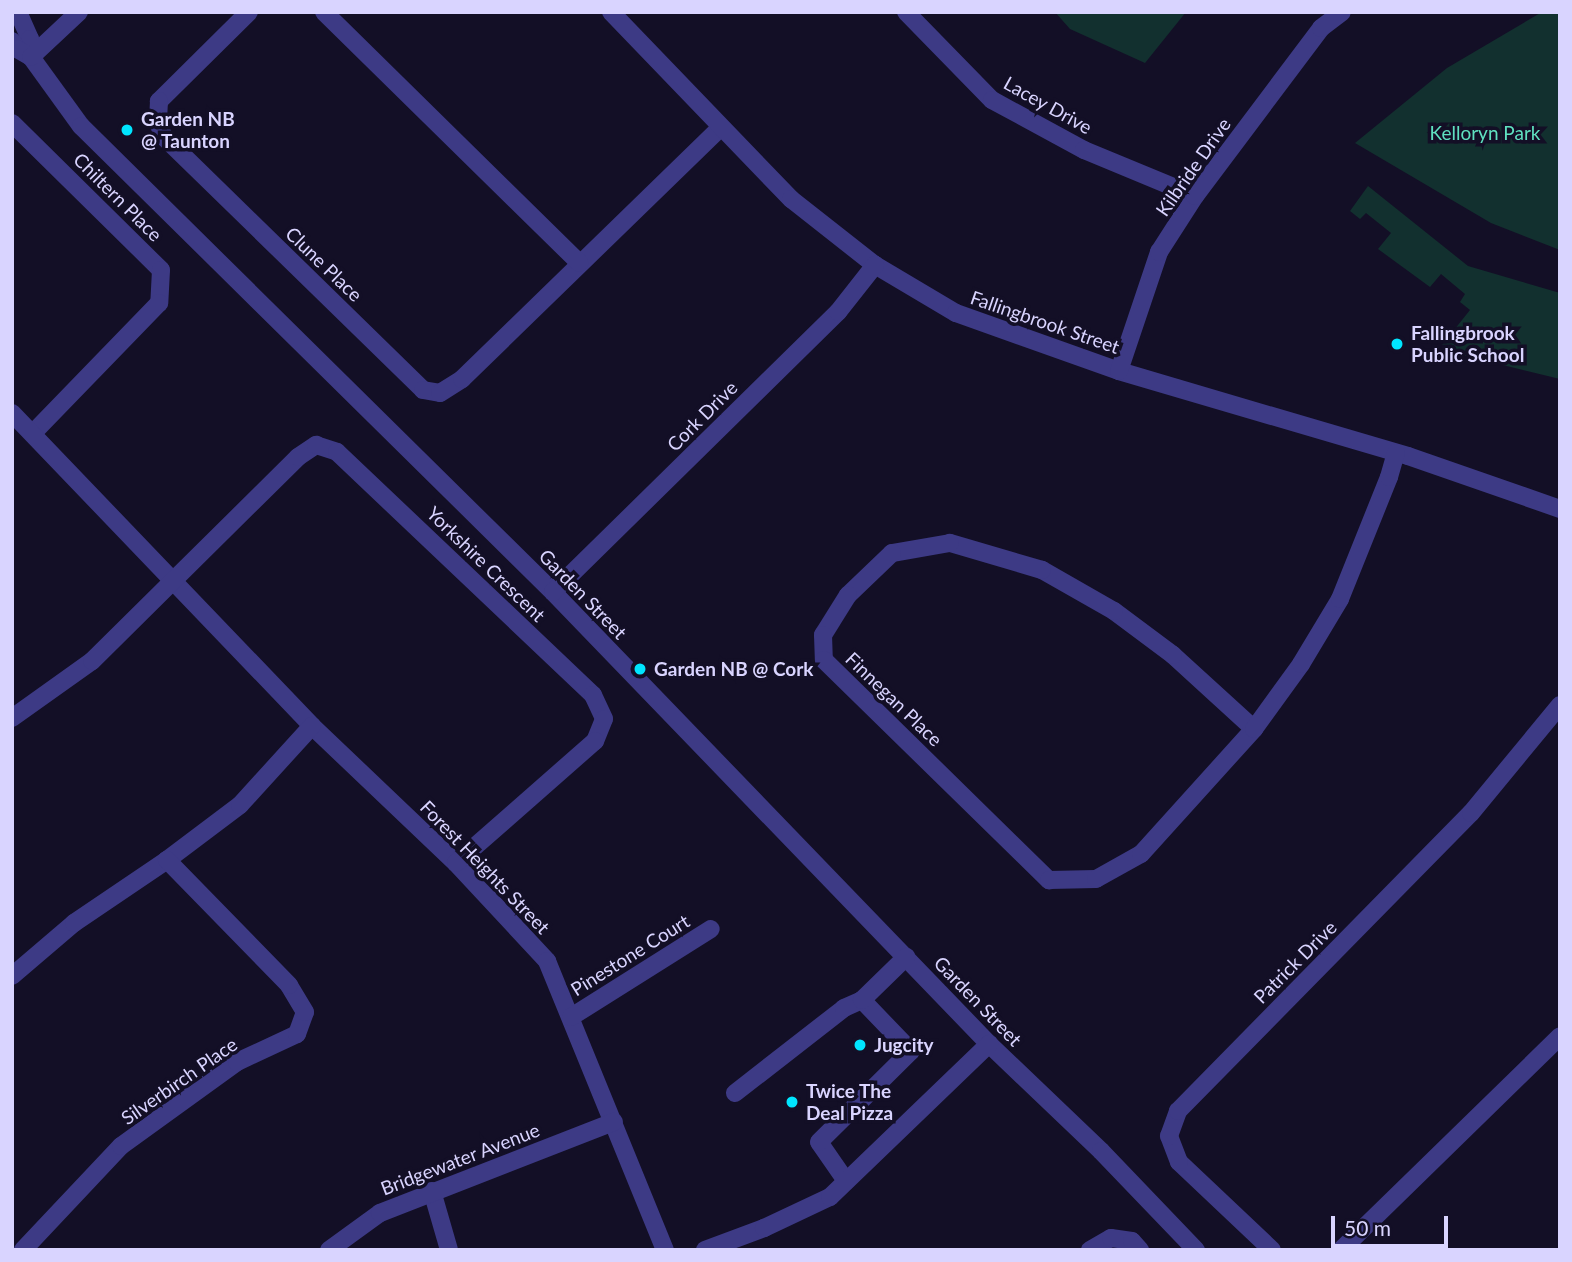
<!DOCTYPE html>
<html>
<head>
<meta charset="utf-8">
<style>
  body { margin:0 }
  #map { position:relative; width:1572px; height:1262px; overflow:hidden; background:#130f26; font-family:Lato,sans-serif }
  div>[style] { position:absolute }
  .green>* { inset:0; background:#12302f }
  .minor>* { height:18px; margin:-9px; padding:0 9px; transform-origin:9px; border-radius:9px; background:#3d3a85 }
  .dots>* { width:19px; height:19px; translate:-50% -50%; box-sizing:border-box; border:4px solid #130f26; border-radius:50% }
  span { translate:-50% -50%; white-space:nowrap; text-align:center; line-height:1.15; -webkit-text-stroke:7px #130f26; paint-order:stroke }
  .street-label { font-size:19px; color:#d9d4ff }
  .poi-label { font-size:19px; color:#d9d4ff; font-weight:700 }
  .left { translate:0 -50%; text-align:left }
  .park-label { font-size:19px; color:#5fe0c0 }
  .frame { position:absolute; inset:0; border:14px solid #d9d4ff; pointer-events:none }
  .scale { position:absolute; left:1331px; top:1216px; width:117px; height:32px; box-sizing:border-box; border:4px solid #d9d4ff; border-top:0; padding-left:9px; font-size:21px; line-height:24px; white-space:nowrap; color:#d9d4ff; -webkit-text-stroke:5px #130f26; paint-order:stroke }
</style>
</head>
<body>
<div id="map">
  <div class="green">
    <div style="clip-path:polygon(1055px 12px,1186px 12px,1145px 63px,1070px 29px)"></div>
    <div style="clip-path:polygon(1542px 12px,1560px 12px,1560px 250px,1491px 223px,1355px 143px,1447px 68px)"></div>
    <div style="clip-path:polygon(1368px 186px,1468px 266px,1560px 293px,1560px 379px,1450px 352px,1442px 345px,1470px 310px,1460px 302px,1465px 294px,1441px 274px,1430px 287px,1378px 249px,1391px 233px,1366px 213px,1360px 219px,1350px 211px)"></div>
  </div>
  <div class="minor">
    <div style="left:18px;top:12px;width:30px;rotate:66deg"></div>
    <div style="left:30px;top:39px;width:18px;rotate:87deg"></div>
    <div style="left:249px;top:12px;width:127px;rotate:135.3deg"></div>
    <div style="left:159px;top:101px;width:22px;rotate:93deg"></div>
    <div style="left:158px;top:123px;width:15px;rotate:67deg"></div>
    <div style="left:164px;top:137px;width:362px;rotate:44.3deg"></div>
    <div style="left:423px;top:390px;width:17px;rotate:10deg"></div>
    <div style="left:440px;top:393px;width:26px;rotate:-32deg"></div>
    <div style="left:462px;top:379px;width:360px;rotate:-44.2deg"></div>
    <div style="left:324px;top:12px;width:358px;rotate:44.5deg"></div>
    <div style="left:611px;top:12px;width:260px;rotate:46.1deg"></div>
    <div style="left:791px;top:199px;width:107px;rotate:38.2deg"></div>
    <div style="left:875px;top:265px;width:94px;rotate:30.7deg"></div>
    <div style="left:956px;top:313px;width:173px;rotate:19.6deg"></div>
    <div style="left:1119px;top:371px;width:301px;rotate:16.4deg"></div>
    <div style="left:1408px;top:456px;width:161px;rotate:19.2deg"></div>
    <div style="left:906px;top:12px;width:123px;rotate:45.7deg"></div>
    <div style="left:992px;top:100px;width:105px;rotate:28.5deg"></div>
    <div style="left:1084px;top:150px;width:120px;rotate:22.5deg"></div>
    <div style="left:12px;top:41px;width:9px;rotate:58deg"></div>
    <div style="left:17px;top:49px;width:16px;rotate:30deg"></div>
    <div style="left:31px;top:57px;width:85px;rotate:54.1deg"></div>
    <div style="left:81px;top:126px;width:663px;rotate:44.63deg"></div>
    <div style="left:553px;top:592px;width:628px;rotate:46.03deg"></div>
    <div style="left:989px;top:1044px;width:155px;rotate:43.7deg"></div>
    <div style="left:1101px;top:1151px;width:137px;rotate:46.2deg"></div>
    <div style="left:31px;top:57px;width:66px;rotate:-43.2deg"></div>
    <div style="left:12px;top:123px;width:209px;rotate:44.6deg"></div>
    <div style="left:161px;top:270px;width:33px;rotate:93deg"></div>
    <div style="left:159px;top:303px;width:181px;rotate:134.1deg"></div>
    <div style="left:1119px;top:371px;width:126px;rotate:-71.4deg"></div>
    <div style="left:1159px;top:252px;width:67px;rotate:-57.3deg"></div>
    <div style="left:1195px;top:196px;width:210px;rotate:-53.1deg"></div>
    <div style="left:1321px;top:28px;width:26px;rotate:-37deg"></div>
    <div style="left:12px;top:413px;width:434px;rotate:46.2deg"></div>
    <div style="left:312px;top:726px;width:199px;rotate:43.6deg"></div>
    <div style="left:456px;top:863px;width:134px;rotate:47.1deg"></div>
    <div style="left:547px;top:961px;width:312px;rotate:67.8deg"></div>
    <div style="left:553px;top:592px;width:400px;rotate:-44.5deg"></div>
    <div style="left:838px;top:312px;width:60px;rotate:-51.8deg"></div>
    <div style="left:12px;top:718px;width:98px;rotate:-35.5deg"></div>
    <div style="left:92px;top:661px;width:290px;rotate:-44.7deg"></div>
    <div style="left:298px;top:457px;width:22px;rotate:-34deg"></div>
    <div style="left:316px;top:445px;width:22px;rotate:18deg"></div>
    <div style="left:337px;top:452px;width:353px;rotate:43.5deg"></div>
    <div style="left:593px;top:695px;width:26px;rotate:65deg"></div>
    <div style="left:604px;top:719px;width:24px;rotate:112deg"></div>
    <div style="left:595px;top:741px;width:185px;rotate:138.7deg"></div>
    <div style="left:1254px;top:729px;width:110px;rotate:-137.6deg"></div>
    <div style="left:1173px;top:655px;width:74px;rotate:-143.3deg"></div>
    <div style="left:1114px;top:611px;width:83px;rotate:-150.3deg"></div>
    <div style="left:1042px;top:570px;width:96px;rotate:-163.6deg"></div>
    <div style="left:950px;top:543px;width:59px;rotate:170.2deg"></div>
    <div style="left:892px;top:553px;width:61px;rotate:136.3deg"></div>
    <div style="left:848px;top:595px;width:47px;rotate:122deg"></div>
    <div style="left:823px;top:635px;width:25px;rotate:88deg"></div>
    <div style="left:824px;top:660px;width:315px;rotate:44.4deg"></div>
    <div style="left:1049px;top:880px;width:47px;rotate:-1.2deg"></div>
    <div style="left:1096px;top:879px;width:51px;rotate:-29.1deg"></div>
    <div style="left:1141px;top:854px;width:169px;rotate:-47.9deg"></div>
    <div style="left:1254px;top:729px;width:80px;rotate:-54.1deg"></div>
    <div style="left:1301px;top:664px;width:76px;rotate:-59deg"></div>
    <div style="left:1340px;top:599px;width:131px;rotate:-68.1deg"></div>
    <div style="left:1389px;top:477px;width:25px;rotate:-74deg"></div>
    <div style="left:12px;top:976px;width:82px;rotate:-40.5deg"></div>
    <div style="left:74px;top:923px;width:112px;rotate:-34.1deg"></div>
    <div style="left:167px;top:860px;width:91px;rotate:-37deg"></div>
    <div style="left:240px;top:805px;width:107px;rotate:-47.7deg"></div>
    <div style="left:571px;top:1017px;width:165px;rotate:-32.2deg"></div>
    <div style="left:735px;top:1093px;width:138px;rotate:-37.9deg"></div>
    <div style="left:844px;top:1008px;width:20px;rotate:-24deg"></div>
    <div style="left:846px;top:1181px;width:47px;rotate:-124.7deg"></div>
    <div style="left:819px;top:1142px;width:129px;rotate:-44.7deg"></div>
    <div style="left:911px;top:1051px;width:71px;rotate:-133.9deg"></div>
    <div style="left:862px;top:1000px;width:62px;rotate:-44.3deg"></div>
    <div style="left:432px;top:1191px;width:61px;rotate:73.9deg"></div>
    <div style="left:23px;top:1250px;width:143px;rotate:-46.7deg"></div>
    <div style="left:121px;top:1146px;width:143px;rotate:-35.9deg"></div>
    <div style="left:237px;top:1062px;width:66px;rotate:-25deg"></div>
    <div style="left:297px;top:1034px;width:23px;rotate:-70deg"></div>
    <div style="left:305px;top:1012px;width:31px;rotate:-121deg"></div>
    <div style="left:289px;top:985px;width:175px;rotate:-134.3deg"></div>
    <div style="left:329px;top:1250px;width:63px;rotate:-36deg"></div>
    <div style="left:380px;top:1213px;width:251px;rotate:-21.3deg"></div>
    <div style="left:705px;top:1250px;width:63px;rotate:-20.4deg"></div>
    <div style="left:764px;top:1228px;width:73px;rotate:-25.2deg"></div>
    <div style="left:830px;top:1197px;width:221px;rotate:-43.9deg"></div>
    <div style="left:1090px;top:1250px;width:24px;rotate:-30deg"></div>
    <div style="left:1111px;top:1238px;width:21px;rotate:8deg"></div>
    <div style="left:1132px;top:1241px;width:12px;rotate:48deg"></div>
    <div style="left:1272px;top:1250px;width:128px;rotate:-136.6deg"></div>
    <div style="left:1179px;top:1162px;width:28px;rotate:-111deg"></div>
    <div style="left:1169px;top:1136px;width:27px;rotate:-70deg"></div>
    <div style="left:1178px;top:1111px;width:418px;rotate:-45.5deg"></div>
    <div style="left:1471px;top:813px;width:140px;rotate:-50.5deg"></div>
    <div style="left:1341px;top:1250px;width:306px;rotate:-44.3deg"></div>
  </div>
  <div class="dots">
    <div style="left:127px;top:130px;background:#00e5ff"></div>
    <div style="left:1397px;top:344px;background:#00e5ff"></div>
    <div style="left:640px;top:669px;background:#00e5ff"></div>
    <div style="left:860px;top:1045px;background:#00e5ff"></div>
    <div style="left:792px;top:1102px;background:#00e5ff"></div>
  </div>
  <div class="street-label">
    <span style="left:1048px;top:105px;rotate:29deg">Lacey Drive</span>
    <span style="left:1193px;top:167px;rotate:-55deg">Kilbride Drive</span>
    <span style="left:118px;top:197px;rotate:45deg">Chiltern Place</span>
    <span style="left:324px;top:264px;rotate:44deg">Clune Place</span>
    <span style="left:1045px;top:322px;rotate:19deg">Fallingbrook Street</span>
    <span style="left:702px;top:416px;rotate:-45deg">Cork Drive</span>
    <span style="left:486px;top:564px;rotate:44deg">Yorkshire Crescent</span>
    <span style="left:583px;top:594px;rotate:46deg">Garden Street</span>
    <span style="left:894px;top:699px;rotate:44deg">Finnegan Place</span>
    <span style="left:485px;top:867px;rotate:46deg">Forest Heights Street</span>
    <span style="left:630px;top:955px;rotate:-32deg">Pinestone Court</span>
    <span style="left:1295px;top:962px;rotate:-45deg">Patrick Drive</span>
    <span style="left:978px;top:1001px;rotate:46deg">Garden Street</span>
    <span style="left:179px;top:1081px;rotate:-35deg">Silverbirch Place</span>
    <span style="left:460px;top:1159px;rotate:-21deg">Bridgewater Avenue</span>
  </div>
  <div class="poi-label">
    <span class="left" style="left:141px;top:130px">Garden NB<br>@ Taunton</span>
    <span class="left" style="left:1411px;top:344px">Fallingbrook<br>Public School</span>
    <span class="left" style="left:654px;top:669px">Garden NB @ Cork</span>
    <span class="left" style="left:874px;top:1045px">Jugcity</span>
    <span class="left" style="left:806px;top:1102px">Twice The<br>Deal Pizza</span>
  </div>
  <div class="park-label">
    <span style="left:1485px;top:133px">Kelloryn Park</span>
  </div>
  <div class="frame"></div>
  <div class="scale">50 m</div>
</div>
</body>
</html>
